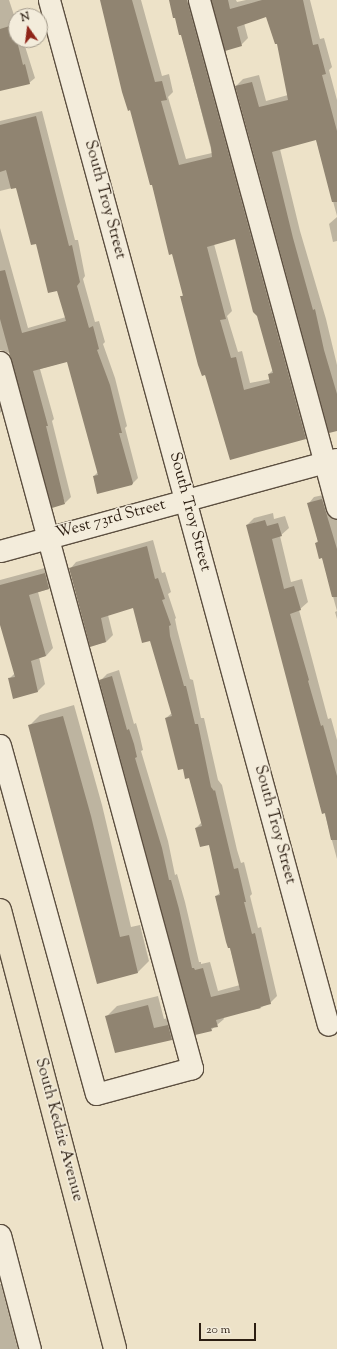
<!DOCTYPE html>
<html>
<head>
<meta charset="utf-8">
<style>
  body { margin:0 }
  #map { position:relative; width:337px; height:1349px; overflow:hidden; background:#ede2c8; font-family:"Sorts Mill Goudy",serif }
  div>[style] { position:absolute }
  .shadow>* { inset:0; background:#0003 }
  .building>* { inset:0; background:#908471 }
  .roads { filter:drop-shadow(1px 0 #5c4f40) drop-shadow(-1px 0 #5c4f40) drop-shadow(0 1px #5c4f40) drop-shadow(0 -1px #5c4f40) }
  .minor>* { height:21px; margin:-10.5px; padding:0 10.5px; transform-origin:10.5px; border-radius:10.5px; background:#f3ecdb }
  .major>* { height:22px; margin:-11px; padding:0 11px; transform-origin:11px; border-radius:11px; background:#ede2c8 }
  span { translate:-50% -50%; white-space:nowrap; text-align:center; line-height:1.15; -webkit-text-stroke:3px #f3ecdb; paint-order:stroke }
  .street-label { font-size:16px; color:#2c1e12 }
  .north { position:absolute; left:8px; top:8px; width:40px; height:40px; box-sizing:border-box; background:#f3ecdb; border:1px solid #a39a8b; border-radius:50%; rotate:346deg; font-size:11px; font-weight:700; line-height:16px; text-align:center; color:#2c1e12 }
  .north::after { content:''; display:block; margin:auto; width:14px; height:18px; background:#8f2418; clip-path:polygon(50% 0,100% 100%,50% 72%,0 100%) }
  .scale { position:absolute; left:199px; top:1323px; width:57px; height:18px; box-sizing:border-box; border:2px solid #2c1e12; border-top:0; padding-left:5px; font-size:12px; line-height:14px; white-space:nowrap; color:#2c1e12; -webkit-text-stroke:3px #f3ecdb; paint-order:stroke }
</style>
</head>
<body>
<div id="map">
  <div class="shadow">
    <div style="clip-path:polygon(0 0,9px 0,16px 21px,16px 40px,23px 40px,35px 78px,29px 83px,0 90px)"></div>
    <div style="clip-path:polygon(evenodd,101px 0,141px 0,162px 76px,169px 74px,173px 92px,168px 97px,186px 159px,212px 153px,181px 33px,170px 0,195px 0,312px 432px,305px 439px,209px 385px,181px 297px,184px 294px,101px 0,236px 237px,273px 370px,269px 374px,270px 379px,250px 383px,242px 351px,238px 352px,227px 316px,232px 311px,214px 244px,236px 237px)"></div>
    <div style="clip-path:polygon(212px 0,236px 0,237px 2px,246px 0,310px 0,320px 39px,324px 38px,332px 67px,329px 70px,337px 100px,337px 216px,316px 139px,280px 149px,300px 231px,326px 319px,337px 365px,337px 431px,236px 86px,243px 79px,259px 75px,266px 101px,288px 95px,278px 43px,267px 16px,244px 23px,248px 38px,241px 45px)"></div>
    <div style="clip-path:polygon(42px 111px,75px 240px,78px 240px,85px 276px,83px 279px,95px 322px,99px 321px,105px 342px,103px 344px,115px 378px,127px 426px,125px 428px,138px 478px,132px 484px,94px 476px,98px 472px,68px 361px,40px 369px,54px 419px,52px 421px,71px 497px,65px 503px,9px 353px,0 350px,0 228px,28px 328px,66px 317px,58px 290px,36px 243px,16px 187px,0 191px,0 121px)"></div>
    <div style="clip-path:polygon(337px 217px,337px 241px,333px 242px,329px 224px)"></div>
    <div style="clip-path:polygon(0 377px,7px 407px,0 413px)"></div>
    <div style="clip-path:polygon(328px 494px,337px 512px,337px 619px,335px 612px,337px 611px,322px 557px,316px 543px,318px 541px,309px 503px,314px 497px)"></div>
    <div style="clip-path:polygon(273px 513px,274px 519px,285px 516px,289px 528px,280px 536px,291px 582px,302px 579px,308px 602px,299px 610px,328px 719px,331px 718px,337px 740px,337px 859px,247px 525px,254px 518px)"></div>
    <div style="clip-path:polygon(153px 540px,162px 573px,165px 572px,171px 592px,168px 594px,176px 618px,175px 619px,177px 629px,190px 679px,193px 680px,201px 718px,204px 718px,218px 780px,222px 785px,237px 850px,241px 863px,244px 862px,252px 894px,250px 896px,258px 928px,261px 927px,277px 996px,270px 1003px,260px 1008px,223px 1017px,224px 1019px,211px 1030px,100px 681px,107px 674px,119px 670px,134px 724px,136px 723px,140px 737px,143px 750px,141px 751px,168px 841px,175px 875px,177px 874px,185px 902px,199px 962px,201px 962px,201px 964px,210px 962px,218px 991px,240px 985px,216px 896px,221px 892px,209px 844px,196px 828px,202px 822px,189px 777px,166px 718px,172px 713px,151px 640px,134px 607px,108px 615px,113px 635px,106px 642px,91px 646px,70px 569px,76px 562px)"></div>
    <div style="clip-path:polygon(52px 566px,56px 581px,49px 589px,38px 592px,53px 648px,46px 656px,39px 657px,45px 684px,38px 691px,14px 697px,9px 679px,15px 673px,0 621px,0 580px)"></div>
    <div style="clip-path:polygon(74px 705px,102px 805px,131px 927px,140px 925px,149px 961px,138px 972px,98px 982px,29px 726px,40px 715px)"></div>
    <div style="clip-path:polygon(158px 996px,164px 1019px,178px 1015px,182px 1029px,172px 1040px,107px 1016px,117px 1006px)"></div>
    <div style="clip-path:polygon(0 1284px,1px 1284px,18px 1349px,0 1349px)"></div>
  </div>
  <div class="building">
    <div style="clip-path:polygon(evenodd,100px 0,132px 0,155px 82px,162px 81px,167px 100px,161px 101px,179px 165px,212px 157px,211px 147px,181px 35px,179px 35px,175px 18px,173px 18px,169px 0,187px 0,306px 439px,230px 460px,208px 385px,205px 375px,202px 376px,198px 365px,180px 296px,183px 296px,172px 254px,169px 255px,152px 185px,150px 185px,130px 110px,128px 111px,122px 92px,100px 0,235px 239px,253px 312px,257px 316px,273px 373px,268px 374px,270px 383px,244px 390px,236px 357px,231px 358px,220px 320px,226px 319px,207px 247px,235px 239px)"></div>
    <div style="clip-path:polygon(211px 0,228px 0,230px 9px,262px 0,303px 0,313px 45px,318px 44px,326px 74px,322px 75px,337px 131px,337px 202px,332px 202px,316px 140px,272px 152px,293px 238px,313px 310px,315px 309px,324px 350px,337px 394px,337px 431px,329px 433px,235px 86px,252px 82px,259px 107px,288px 100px,277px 44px,275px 44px,266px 17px,237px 27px,242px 46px,225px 51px)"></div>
    <div style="clip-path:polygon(13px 25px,23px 65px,25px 64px,30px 84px,0 91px,0 29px)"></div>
    <div style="clip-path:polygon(36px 116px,69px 246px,72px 245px,80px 282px,77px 286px,89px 328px,93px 326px,99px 349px,97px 350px,110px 385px,122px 433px,119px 433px,133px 483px,132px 485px,97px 494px,93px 476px,98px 475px,67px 362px,33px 371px,48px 426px,46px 426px,65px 504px,52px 508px,0 319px,0 271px,5px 270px,22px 333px,66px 321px,57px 291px,48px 293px,36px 244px,31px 245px,16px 188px,11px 189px,6px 170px,0 172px,0 125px)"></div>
    <div style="clip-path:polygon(322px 499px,337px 549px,337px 597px,332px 597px,322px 558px,319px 559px,315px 543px,318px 542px,307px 503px)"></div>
    <div style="clip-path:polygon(265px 520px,267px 526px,278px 523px,282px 536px,272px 539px,284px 589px,294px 586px,301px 610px,290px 614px,309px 680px,308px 681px,321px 726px,323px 725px,337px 776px,337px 840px,331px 840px,325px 813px,322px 814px,246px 525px)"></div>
    <div style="clip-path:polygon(147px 546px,155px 579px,158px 578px,165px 599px,162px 600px,171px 625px,169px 626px,170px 636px,184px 686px,186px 686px,195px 724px,198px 724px,211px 787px,214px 791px,215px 790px,231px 857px,234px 869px,238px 868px,246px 902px,244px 902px,252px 934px,255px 933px,271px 1004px,260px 1007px,261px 1008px,216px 1020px,218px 1027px,211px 1028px,212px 1031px,195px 1035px,99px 680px,112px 676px,127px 730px,129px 729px,134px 744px,137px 757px,135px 758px,162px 848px,169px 880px,171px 880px,179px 909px,192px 968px,194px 968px,195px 970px,203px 968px,211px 997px,240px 990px,230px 948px,228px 948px,226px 942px,215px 896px,220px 895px,209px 845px,200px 847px,195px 828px,202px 826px,189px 778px,185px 779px,183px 769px,178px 770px,165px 718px,172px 716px,150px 641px,142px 643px,133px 608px,101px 618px,106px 642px,90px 647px,69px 568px)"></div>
    <div style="clip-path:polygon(45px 573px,49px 589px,29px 595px,46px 656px,31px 661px,38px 692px,13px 699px,8px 678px,15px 677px,0 625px,0 585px)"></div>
    <div style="clip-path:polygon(63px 716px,91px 816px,120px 937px,129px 935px,138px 973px,97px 984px,28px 725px)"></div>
    <div style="clip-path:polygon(148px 1005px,154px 1028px,168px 1025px,172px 1040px,115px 1053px,105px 1016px)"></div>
  </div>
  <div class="roads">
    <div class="minor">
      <div style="left:49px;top:0;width:1062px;rotate:74.77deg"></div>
      <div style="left:199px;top:0;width:526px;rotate:74.8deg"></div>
      <div style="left:0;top:362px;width:732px;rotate:74.79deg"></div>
      <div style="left:192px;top:1068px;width:99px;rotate:164.8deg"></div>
      <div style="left:96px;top:1094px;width:362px;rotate:-105.4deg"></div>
      <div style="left:0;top:551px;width:349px;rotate:-15.3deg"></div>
      <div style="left:0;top:1235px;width:118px;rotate:75.3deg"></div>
    </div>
    <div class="major">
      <div style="left:0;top:910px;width:454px;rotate:75.3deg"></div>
    </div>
  </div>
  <div class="street-label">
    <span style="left:104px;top:200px;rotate:75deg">South Troy Street</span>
    <span style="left:189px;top:512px;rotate:75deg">South Troy Street</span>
    <span style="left:111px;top:520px;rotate:-15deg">West 73rd Street</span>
    <span style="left:274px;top:825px;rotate:75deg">South Troy Street</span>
    <span style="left:58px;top:1130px;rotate:75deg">South Kedzie Avenue</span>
  </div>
  <div class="north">N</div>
  <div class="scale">20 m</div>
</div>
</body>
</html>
